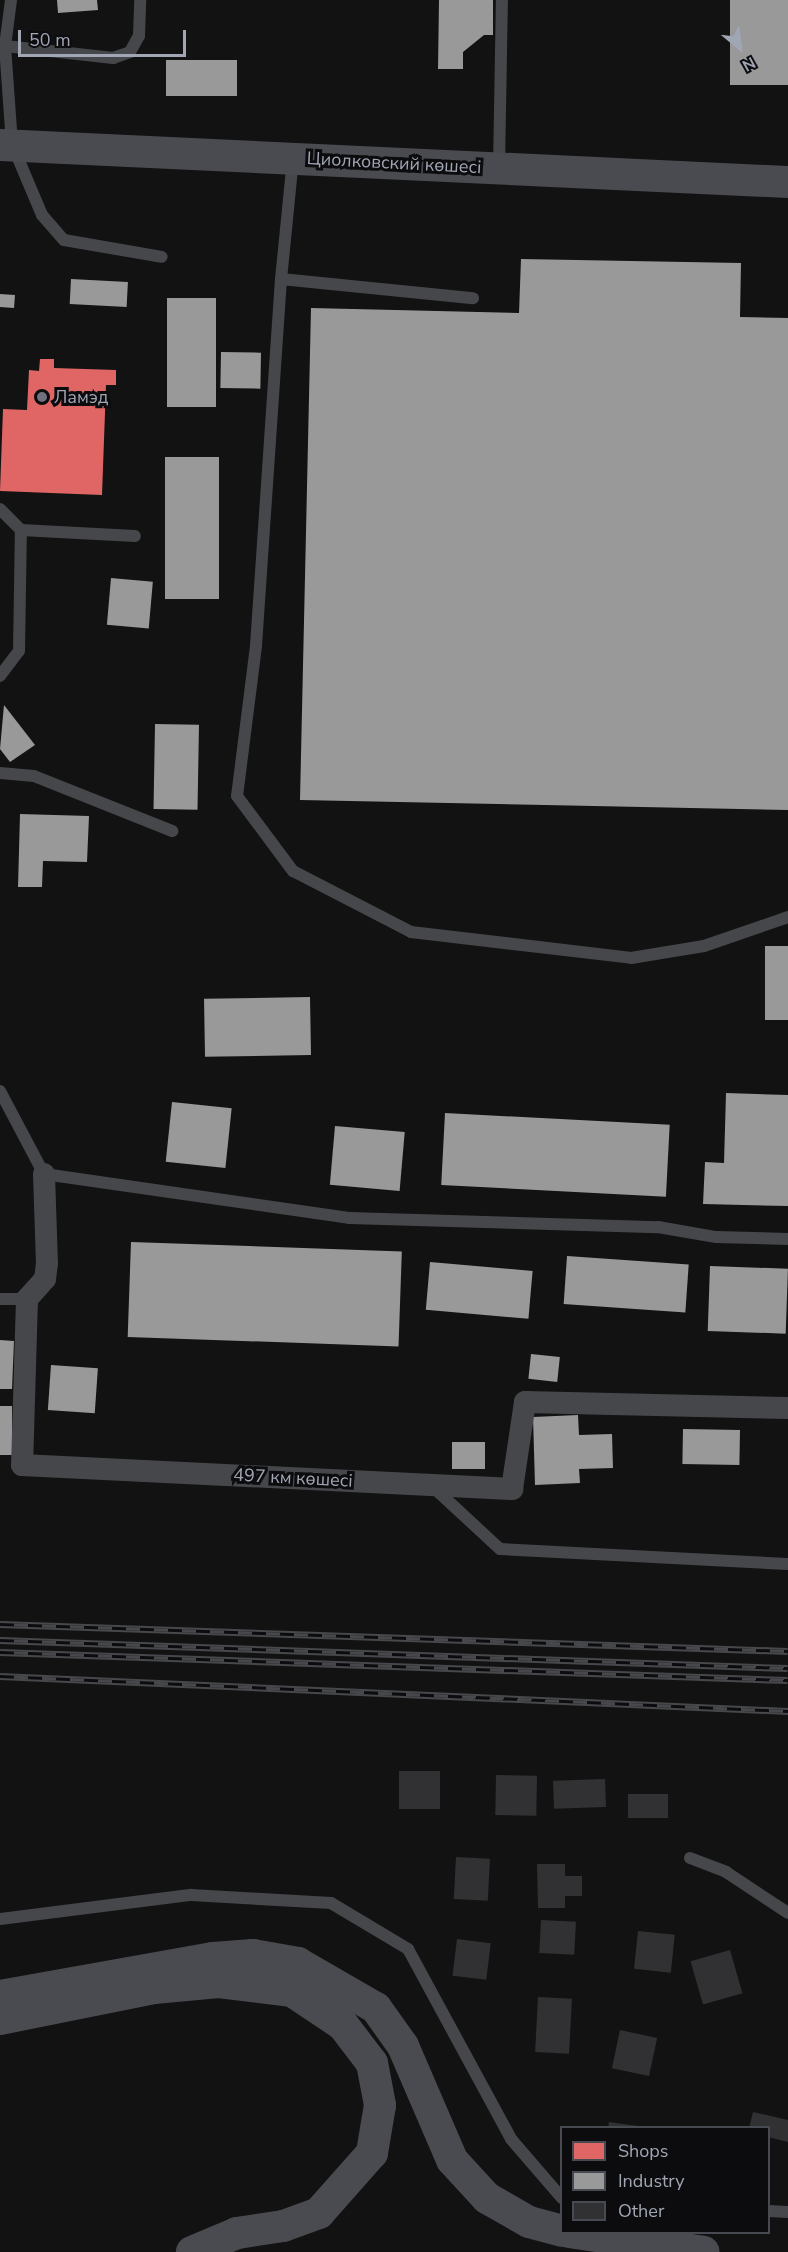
<!DOCTYPE html>
<html>
<head>
<meta charset="utf-8">
<style>
  body { margin:0 }
  #map { position:relative; width:788px; height:2252px; overflow:hidden; background:#121212; font-family:"Nunito Sans",sans-serif }
  div>[style] { position:absolute }
  .shops>* { inset:0; background:#e06666 }
  .industry>* { inset:0; background:#999; transform-origin:0 0 }
  .building>* { inset:0; background:#313133; transform-origin:0 0 }
  .lane>* { height:12px; margin:-6px; padding:0 6px; transform-origin:6px; border-radius:6px; background:#46474b }
  .street>* { height:22px; margin:-11px; padding:0 11px; transform-origin:11px; border-radius:11px; background:#46474b }
  .secondary>* { height:32px; margin:-16px; padding:0 16px; transform-origin:16px; border-radius:16px; background:#4a4b50 }
  .rail>* { height:7px; margin-top:-3.5px; transform-origin:0; background:repeating-linear-gradient(90deg,#0c0c0e 0 14px,#47484b 0 28px); box-sizing:border-box; border-block:2px solid #47484b }
  .dots>* { width:16px; height:16px; translate:-50% -50%; box-sizing:border-box; border:3px solid #0c0c0e; border-radius:50% }
  span { translate:-50% -50%; white-space:nowrap; text-align:center; line-height:1.15; -webkit-text-stroke:6px #0c0c0e; paint-order:stroke }
  .street-label { font-size:18px; color:#a1a6b5 }
  .poi-label { font-size:18px; color:#a1a6b5 }
  .left { translate:0 -50%; text-align:left }
  .legend { position:absolute; left:560px; top:2126px; width:210px; height:108px; box-sizing:border-box; background:#0c0c0e; border:2px solid #484a51; margin:0; padding:8px 10px; list-style:none; font-size:18px; color:#a1a6b5 }
  .legend li { display:flex; align-items:center; gap:12px; height:30px }
  .legend b { width:30px; border:2px solid #484a51 }
  .north { position:absolute; left:710px; top:18px; width:60px; height:60px; -webkit-text-stroke:4px #0c0c0e; paint-order:stroke; rotate:151deg; font-size:16px; font-weight:700; line-height:24px; text-align:center; color:#a1a6b5 }
  .north::after { content:''; display:block; margin:auto; width:21px; height:27px; background:#a1a6b5; clip-path:polygon(50% 0,100% 100%,50% 72%,0 100%) }
  .scale { position:absolute; left:18px; top:30px; width:168px; height:27px; box-sizing:border-box; border:3px solid #a1a6b5; border-top:0; padding-left:8px; font-size:18px; line-height:21px; white-space:nowrap; color:#a1a6b5; -webkit-text-stroke:4px #0c0c0e; paint-order:stroke }
</style>
</head>
<body>
<div id="map">
  <div class="shops">
    <div style="clip-path:polygon(40px 359px,54px 359px,54px 368px,116px 370px,116px 385px,106px 385px,102px 495px,0 491px,3px 409px,27px 410px,29px 370px,39px 371px)"></div>
  </div>
  <div class="industry">
    <div style="clip-path:polygon(57px 0,97px 0,98px 10px,58px 13px)"></div>
    <div style="clip-path:polygon(439px 0,493px 0,493px 35px,484px 35px,463px 52px,463px 69px,438px 69px)"></div>
    <div style="left:730px;top:0;width:58px;height:85px"></div>
    <div style="left:237px;top:60px;width:36px;height:71px;rotate:90deg"></div>
    <div style="clip-path:polygon(521px 259px,741px 263px,740px 317px,788px 318px,788px 810px,300px 800px,311px 308px,519px 313px)"></div>
    <div style="left:71px;top:279px;width:57px;height:25px;rotate:3deg"></div>
    <div style="left:0;top:294px;width:15px;height:13px;rotate:4deg"></div>
    <div style="left:167px;top:298px;width:49px;height:109px"></div>
    <div style="left:221px;top:352px;width:40px;height:36px;rotate:1deg"></div>
    <div style="left:165px;top:457px;width:54px;height:142px"></div>
    <div style="left:111px;top:578px;width:42px;height:47px;rotate:5deg"></div>
    <div style="clip-path:polygon(4px 705px,35px 745px,10px 762px,0 749px)"></div>
    <div style="left:155px;top:724px;width:44px;height:85px;rotate:1deg"></div>
    <div style="clip-path:polygon(20px 814px,89px 816px,87px 862px,43px 861px,42px 887px,18px 887px)"></div>
    <div style="left:788px;top:946px;width:74px;height:23px;rotate:90deg"></div>
    <div style="left:310px;top:997px;width:58px;height:106px;rotate:89deg"></div>
    <div style="clip-path:polygon(726px 1093px,788px 1095px,788px 1206px,703px 1204px,705px 1162px,724px 1163px)"></div>
    <div style="left:172px;top:1102px;width:60px;height:60px;rotate:6deg"></div>
    <div style="left:445px;top:1113px;width:225px;height:72px;rotate:3deg"></div>
    <div style="left:335px;top:1126px;width:70px;height:59px;rotate:5deg"></div>
    <div style="left:131px;top:1242px;width:271px;height:95px;rotate:2deg"></div>
    <div style="left:567px;top:1256px;width:122px;height:48px;rotate:4deg"></div>
    <div style="left:430px;top:1262px;width:103px;height:48px;rotate:5deg"></div>
    <div style="left:710px;top:1266px;width:78px;height:65px;rotate:2deg"></div>
    <div style="clip-path:polygon(0 1340px,14px 1341px,12px 1389px,0 1389px)"></div>
    <div style="left:531px;top:1354px;width:29px;height:25px;rotate:6deg"></div>
    <div style="left:51px;top:1365px;width:47px;height:45px;rotate:4deg"></div>
    <div style="left:0;top:1406px;width:12px;height:49px"></div>
    <div style="clip-path:polygon(578px 1415px,579px 1435px,612px 1434px,613px 1468px,579px 1469px,580px 1483px,535px 1485px,533px 1417px)"></div>
    <div style="left:683px;top:1429px;width:57px;height:35px;rotate:1deg"></div>
    <div style="left:485px;top:1442px;width:27px;height:33px;rotate:90deg"></div>
  </div>
  <div class="building">
    <div style="left:399px;top:1771px;width:41px;height:38px"></div>
    <div style="left:496px;top:1775px;width:41px;height:40px;rotate:1deg"></div>
    <div style="left:605px;top:1779px;width:28px;height:52px;rotate:88deg"></div>
    <div style="left:668px;top:1794px;width:24px;height:40px;rotate:90deg"></div>
    <div style="left:456px;top:1857px;width:34px;height:42px;rotate:3deg"></div>
    <div style="clip-path:polygon(537px 1864px,565px 1864px,565px 1876px,582px 1876px,582px 1896px,565px 1896px,565px 1908px,538px 1908px)"></div>
    <div style="left:541px;top:1920px;width:35px;height:33px;rotate:3deg"></div>
    <div style="left:638px;top:1931px;width:37px;height:38px;rotate:6deg"></div>
    <div style="left:457px;top:1939px;width:34px;height:37px;rotate:7deg"></div>
    <div style="left:730px;top:1950px;width:45px;height:41px;rotate:74deg"></div>
    <div style="left:538px;top:1997px;width:34px;height:55px;rotate:3deg"></div>
    <div style="left:620px;top:2030px;width:38px;height:39px;rotate:12deg"></div>
    <div style="clip-path:polygon(753px 2112px,788px 2120px,788px 2142px,768px 2137px,768px 2128px,749px 2128px)"></div>
    <div style="clip-path:polygon(609px 2122px,638px 2126px,638px 2128px,608px 2128px)"></div>
  </div>
  <div class="lane">
    <div style="left:11px;top:0;width:46px;rotate:97.4deg"></div>
    <div style="left:5px;top:46px;width:98px;rotate:85.9deg"></div>
    <div style="left:12px;top:144px;width:77px;rotate:67.1deg"></div>
    <div style="left:42px;top:215px;width:33px;rotate:49deg"></div>
    <div style="left:64px;top:240px;width:99px;rotate:9.8deg"></div>
    <div style="left:5px;top:46px;width:109px;rotate:6.3deg"></div>
    <div style="left:113px;top:58px;width:18px;rotate:-19deg"></div>
    <div style="left:130px;top:52px;width:18px;rotate:-61deg"></div>
    <div style="left:139px;top:36px;width:36px;rotate:-88deg"></div>
    <div style="left:293px;top:159px;width:121px;rotate:95.7deg"></div>
    <div style="left:281px;top:279px;width:193px;rotate:5.7deg"></div>
    <div style="left:499px;top:167px;width:167px;rotate:-89deg"></div>
    <div style="left:281px;top:279px;width:368px;rotate:93.9deg"></div>
    <div style="left:256px;top:646px;width:151px;rotate:97.2deg"></div>
    <div style="left:237px;top:796px;width:94px;rotate:53.3deg"></div>
    <div style="left:293px;top:871px;width:133px;rotate:27.3deg"></div>
    <div style="left:411px;top:932px;width:222px;rotate:6.7deg"></div>
    <div style="left:631px;top:958px;width:74px;rotate:-9.3deg"></div>
    <div style="left:704px;top:946px;width:89px;rotate:-19deg"></div>
    <div style="left:0;top:509px;width:30px;rotate:45deg"></div>
    <div style="left:21px;top:530px;width:114px;rotate:3deg"></div>
    <div style="left:0;top:676px;width:31px;rotate:-53deg"></div>
    <div style="left:19px;top:651px;width:121px;rotate:-89.1deg"></div>
    <div style="left:0;top:773px;width:34px;rotate:5deg"></div>
    <div style="left:34px;top:776px;width:149px;rotate:21.7deg"></div>
    <div style="left:0;top:1091px;width:94px;rotate:62.1deg"></div>
    <div style="left:44px;top:1174px;width:308px;rotate:8.2deg"></div>
    <div style="left:349px;top:1218px;width:309px;rotate:1.7deg"></div>
    <div style="left:658px;top:1227px;width:59px;rotate:9.8deg"></div>
    <div style="left:716px;top:1237px;width:72px;rotate:1.6deg"></div>
    <div style="left:0;top:1299px;width:27px"></div>
    <div style="left:433px;top:1487px;width:91px;rotate:42.8deg"></div>
    <div style="left:500px;top:1549px;width:288px;rotate:3deg"></div>
    <div style="left:690px;top:1858px;width:39px;rotate:21deg"></div>
    <div style="left:726px;top:1872px;width:74px;rotate:33.5deg"></div>
    <div style="left:0;top:1919px;width:193px;rotate:-7.2deg"></div>
    <div style="left:191px;top:1895px;width:140px;rotate:3.3deg"></div>
    <div style="left:331px;top:1903px;width:90px;rotate:30.9deg"></div>
    <div style="left:408px;top:1949px;width:216px;rotate:61.5deg"></div>
    <div style="left:511px;top:2139px;width:78px;rotate:49.2deg"></div>
    <div style="left:768px;top:2211px;width:20px;rotate:3deg"></div>
  </div>
  <div class="street">
    <div style="left:44px;top:1174px;width:89px;rotate:88.1deg"></div>
    <div style="left:47px;top:1263px;width:16px;rotate:97deg"></div>
    <div style="left:45px;top:1279px;width:27px;rotate:132deg"></div>
    <div style="left:27px;top:1299px;width:166px;rotate:91.7deg"></div>
    <div style="left:22px;top:1465px;width:491px;rotate:2.8deg"></div>
    <div style="left:512px;top:1489px;width:88px;rotate:-81.5deg"></div>
    <div style="left:525px;top:1402px;width:263px;rotate:1.3deg"></div>
  </div>
  <div class="secondary">
    <div style="left:0;top:145px;width:789px;rotate:2.69deg"></div>
    <div style="left:0;top:1996px;width:216px;rotate:-10.1deg"></div>
    <div style="left:213px;top:1958px;width:40px;rotate:-4.3deg"></div>
    <div style="left:253px;top:1955px;width:46px;rotate:10.1deg"></div>
    <div style="left:298px;top:1963px;width:90px;rotate:30deg"></div>
    <div style="left:376px;top:2008px;width:47px;rotate:54.6deg"></div>
    <div style="left:403px;top:2046px;width:124px;rotate:66.7deg"></div>
    <div style="left:452px;top:2160px;width:52px;rotate:47.4deg"></div>
    <div style="left:487px;top:2198px;width:48px;rotate:29.7deg"></div>
    <div style="left:529px;top:2222px;width:34px;rotate:15deg"></div>
    <div style="left:0;top:2019px;width:157px;rotate:-11.4deg"></div>
    <div style="left:154px;top:1988px;width:65px;rotate:-5.3deg"></div>
    <div style="left:219px;top:1982px;width:74px;rotate:7deg"></div>
    <div style="left:292px;top:1991px;width:61px;rotate:33.7deg"></div>
    <div style="left:343px;top:2025px;width:48px;rotate:52.7deg"></div>
    <div style="left:372px;top:2063px;width:43px;rotate:79.2deg"></div>
    <div style="left:380px;top:2105px;width:49px;rotate:99.5deg"></div>
    <div style="left:372px;top:2153px;width:80px;rotate:131.5deg"></div>
    <div style="left:319px;top:2213px;width:38px;rotate:160deg"></div>
    <div style="left:283px;top:2226px;width:47px;rotate:171.3deg"></div>
    <div style="left:237px;top:2233px;width:49px;rotate:157.1deg"></div>
    <div style="left:569px;top:2232px;width:136px;rotate:8.4deg"></div>
  </div>
  <div class="rail">
    <div style="left:0;top:1624px;width:788px;rotate:1.96deg"></div>
    <div style="left:0;top:1640px;width:788px;rotate:2.04deg"></div>
    <div style="left:0;top:1652px;width:788px;rotate:2.04deg"></div>
    <div style="left:0;top:1676px;width:789px;rotate:2.54deg"></div>
  </div>
  <div class="dots">
    <div style="left:42px;top:397px;background:#6f727c"></div>
  </div>
  <div class="street-label">
    <span style="left:394px;top:163px;rotate:3deg">Циолковский көшесі</span>
    <span style="left:293px;top:1478px;rotate:3deg">497 км көшесі</span>
  </div>
  <div class="poi-label">
    <span class="left" style="left:54px;top:397px">Ламэд</span>
  </div>
  <ul class="legend">
  <li><b style="height:16px;background:#e06666"></b>Shops</li>
  <li><b style="height:16px;background:#999"></b>Industry</li>
  <li><b style="height:16px;background:#313133"></b>Other</li>
  </ul>
  <div class="north">N</div>
  <div class="scale">50 m</div>
</div>
</body>
</html>
